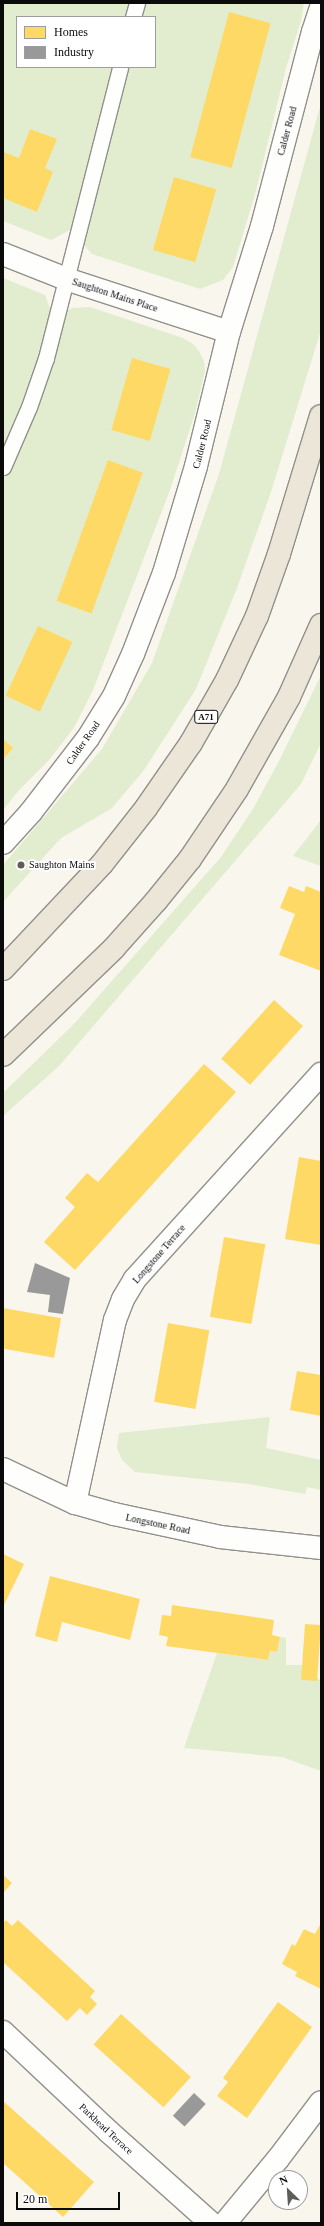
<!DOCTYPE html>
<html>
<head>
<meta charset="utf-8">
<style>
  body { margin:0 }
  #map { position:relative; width:324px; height:2226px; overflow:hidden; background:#f9f6ed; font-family:"Times New Roman",serif }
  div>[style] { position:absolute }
  .green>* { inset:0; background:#e1edce }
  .homes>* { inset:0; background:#ffd966; transform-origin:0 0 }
  .industry>* { inset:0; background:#999; transform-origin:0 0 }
  .roads { filter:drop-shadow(1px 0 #92908c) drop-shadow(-1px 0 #92908c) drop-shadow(0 1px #92908c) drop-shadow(0 -1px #92908c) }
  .service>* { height:15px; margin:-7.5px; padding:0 7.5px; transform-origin:7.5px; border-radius:7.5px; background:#fefefc }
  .minor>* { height:22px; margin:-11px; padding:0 11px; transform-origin:11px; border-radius:11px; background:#fefefc }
  .tertiary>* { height:22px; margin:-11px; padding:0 11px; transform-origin:11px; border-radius:11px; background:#fefefc }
  .primary>* { height:22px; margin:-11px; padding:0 11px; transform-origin:11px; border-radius:11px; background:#ebe6d7 }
  .dots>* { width:11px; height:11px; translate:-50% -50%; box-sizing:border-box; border:2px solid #fff; border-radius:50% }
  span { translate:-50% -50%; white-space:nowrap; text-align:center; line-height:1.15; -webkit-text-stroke:4px #fff; paint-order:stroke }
  .shield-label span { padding:1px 3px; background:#fff; border:1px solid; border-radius:3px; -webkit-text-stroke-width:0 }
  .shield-label { font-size:9px; color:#0a0a0a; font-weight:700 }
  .street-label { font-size:10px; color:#0a0a0a }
  .poi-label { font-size:10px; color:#0a0a0a }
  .left { translate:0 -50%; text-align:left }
  .frame { position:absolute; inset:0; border:4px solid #0a0a0a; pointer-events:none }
  .legend { position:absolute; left:16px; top:16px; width:140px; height:52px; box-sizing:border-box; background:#fff; border:1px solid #9d9d9d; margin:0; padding:5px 7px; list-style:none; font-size:12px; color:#0a0a0a }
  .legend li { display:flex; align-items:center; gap:8px; height:20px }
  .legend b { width:20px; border:1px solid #9d9d9d }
  .north { position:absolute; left:268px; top:2170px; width:40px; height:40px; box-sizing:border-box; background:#fff; border:1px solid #9d9d9d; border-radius:50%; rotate:335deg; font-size:11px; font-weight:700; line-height:16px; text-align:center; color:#0a0a0a }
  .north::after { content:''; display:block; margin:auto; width:14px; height:18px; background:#5e5d59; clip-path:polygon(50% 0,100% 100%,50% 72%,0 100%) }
  .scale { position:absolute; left:16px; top:2192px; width:104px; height:18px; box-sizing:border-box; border:2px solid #0a0a0a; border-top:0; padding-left:5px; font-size:12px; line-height:14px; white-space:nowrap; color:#0a0a0a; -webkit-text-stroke:3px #fff; paint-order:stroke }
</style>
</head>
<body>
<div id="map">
  <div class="green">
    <div style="clip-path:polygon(evenodd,3px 3px,304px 3px,301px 21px,286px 68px,256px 191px,233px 267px,223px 280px,200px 289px,92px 254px,83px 244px,79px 227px,84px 205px,70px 230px,51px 240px,3px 221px,3px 3px,17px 17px,155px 17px,155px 67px,17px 67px,17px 17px)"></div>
    <div style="clip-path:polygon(321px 103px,321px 330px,271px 492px,237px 588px,196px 689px,144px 770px,112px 808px,61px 838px,3px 902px,3px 865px,102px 749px,152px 663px,219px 474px)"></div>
    <div style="clip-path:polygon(3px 278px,45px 295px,53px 317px,72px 308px,90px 307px,183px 338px,193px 344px,199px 351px,204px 361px,205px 371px,195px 413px,170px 490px,93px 690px,75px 726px,60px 746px,48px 761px,19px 790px,3px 810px)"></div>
    <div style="clip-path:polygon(321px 675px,321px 743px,301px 784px,59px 1066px,3px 1116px,3px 1093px,74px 1024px,221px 857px,253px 809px,279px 761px)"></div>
    <div style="clip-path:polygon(321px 820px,321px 866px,293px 856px)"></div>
    <div style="clip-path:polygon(270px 1417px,266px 1448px,321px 1460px,321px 1490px,307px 1487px,305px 1494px,249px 1484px,135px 1472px,122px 1460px,117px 1448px,119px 1433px)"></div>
    <div style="clip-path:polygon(280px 1637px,286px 1638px,286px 1665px,304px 1665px,321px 1681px,321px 1771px,282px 1757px,184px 1748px,217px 1653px,268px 1660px,270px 1651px,277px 1652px)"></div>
  </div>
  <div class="homes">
    <div style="left:229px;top:12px;width:43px;height:150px;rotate:15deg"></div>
    <div style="clip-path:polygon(30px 129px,57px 139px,45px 168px,53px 172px,37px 212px,3px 198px,3px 152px,19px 158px)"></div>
    <div style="left:174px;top:177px;width:44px;height:76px;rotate:16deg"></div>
    <div style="left:132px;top:358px;width:40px;height:75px;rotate:16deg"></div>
    <div style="left:108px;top:460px;width:37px;height:150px;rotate:20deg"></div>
    <div style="left:38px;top:626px;width:38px;height:77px;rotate:25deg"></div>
    <div style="clip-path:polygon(3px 739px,13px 748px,3px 759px)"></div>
    <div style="clip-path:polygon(289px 886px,304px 892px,306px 886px,321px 892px,321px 971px,279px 955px,295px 914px,280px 908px)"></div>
    <div style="left:274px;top:1000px;width:39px;height:79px;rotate:42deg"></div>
    <div style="clip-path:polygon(204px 1064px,236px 1092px,75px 1270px,44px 1242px,75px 1207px,65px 1198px,87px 1173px,98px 1182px)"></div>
    <div style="clip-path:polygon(299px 1157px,321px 1161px,321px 1245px,285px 1239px)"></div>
    <div style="left:224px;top:1237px;width:42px;height:81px;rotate:10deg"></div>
    <div style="left:3px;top:1308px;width:59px;height:40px;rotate:10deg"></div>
    <div style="left:168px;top:1323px;width:42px;height:80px;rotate:10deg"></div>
    <div style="clip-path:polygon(297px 1371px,321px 1375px,321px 1416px,290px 1410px)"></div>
    <div style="clip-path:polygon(3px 1554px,24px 1564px,3px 1607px)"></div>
    <div style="clip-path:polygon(50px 1576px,140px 1599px,130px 1640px,62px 1622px,57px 1642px,35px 1636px)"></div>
    <div style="clip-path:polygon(172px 1605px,274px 1620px,272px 1635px,280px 1637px,277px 1652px,270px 1651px,268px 1660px,166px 1646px,168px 1637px,159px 1635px,162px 1615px,171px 1616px)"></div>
    <div style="left:305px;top:1624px;width:16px;height:56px;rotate:4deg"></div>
    <div style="clip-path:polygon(3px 1875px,12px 1883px,3px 1893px)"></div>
    <div style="clip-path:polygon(6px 1920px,12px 1926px,18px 1920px,95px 1991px,90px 1997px,97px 2004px,87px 2015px,80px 2008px,67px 2021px,3px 1962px,3px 1923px)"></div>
    <div style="clip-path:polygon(321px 1923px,321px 1989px,295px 1976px,297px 1972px,282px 1964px,292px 1944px,295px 1946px,304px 1929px,315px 1934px)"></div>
    <div style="clip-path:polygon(278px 2002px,312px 2027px,247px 2118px,217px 2096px,228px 2082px,223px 2078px)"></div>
    <div style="left:121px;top:2014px;width:94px;height:41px;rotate:42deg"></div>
    <div style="clip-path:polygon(3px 2101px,94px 2182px,63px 2217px,3px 2163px)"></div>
  </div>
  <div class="industry">
    <div style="clip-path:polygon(35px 1263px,70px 1278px,63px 1314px,48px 1312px,50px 1295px,27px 1292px)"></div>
    <div style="left:194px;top:2093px;width:16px;height:31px;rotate:43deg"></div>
  </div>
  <div class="roads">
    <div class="service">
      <div style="left:133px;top:17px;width:15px;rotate:-74deg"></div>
      <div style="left:3px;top:467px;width:65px;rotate:-66.6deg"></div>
      <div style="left:29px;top:407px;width:52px;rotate:-70.9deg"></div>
      <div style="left:46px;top:358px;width:300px;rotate:-75.7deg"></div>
    </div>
    <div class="minor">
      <div style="left:3px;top:254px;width:68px;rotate:21.6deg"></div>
      <div style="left:66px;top:279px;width:171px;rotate:18deg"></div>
      <div style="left:3px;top:843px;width:42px;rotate:-47.9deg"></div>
      <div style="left:31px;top:812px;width:93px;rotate:-52.4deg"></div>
      <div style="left:88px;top:738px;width:49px;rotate:-58.2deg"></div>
      <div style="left:114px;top:696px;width:46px;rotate:-65.7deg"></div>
      <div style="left:133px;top:654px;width:87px;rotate:-69.1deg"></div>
      <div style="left:164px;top:573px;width:112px;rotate:-73.3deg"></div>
      <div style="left:196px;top:466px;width:138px;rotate:-76.2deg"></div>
      <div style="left:229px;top:332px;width:111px;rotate:-72.7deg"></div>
      <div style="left:262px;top:226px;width:201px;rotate:-75.3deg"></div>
      <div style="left:313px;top:32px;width:25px;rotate:-72deg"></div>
      <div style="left:75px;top:1503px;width:187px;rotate:-77.7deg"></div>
      <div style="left:115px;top:1320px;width:22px;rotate:-69deg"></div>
      <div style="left:123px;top:1299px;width:23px;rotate:-59deg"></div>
      <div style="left:135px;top:1279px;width:277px;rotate:-47.8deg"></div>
      <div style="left:3px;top:2032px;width:144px;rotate:43.3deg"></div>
      <div style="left:108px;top:2131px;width:138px;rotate:41.8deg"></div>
      <div style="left:225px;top:2223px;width:83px;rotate:-50.4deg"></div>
      <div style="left:278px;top:2159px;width:71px;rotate:-53deg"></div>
    </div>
    <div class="tertiary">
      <div style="left:3px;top:1469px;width:80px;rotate:25.3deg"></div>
      <div style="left:75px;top:1503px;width:41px;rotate:15.8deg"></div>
      <div style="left:114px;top:1514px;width:108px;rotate:12.2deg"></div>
      <div style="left:220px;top:1537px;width:102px;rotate:6.2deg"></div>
    </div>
    <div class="primary">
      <div style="left:3px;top:969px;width:144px;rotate:-46.7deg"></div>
      <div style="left:102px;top:864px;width:71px;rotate:-51.8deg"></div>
      <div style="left:146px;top:808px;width:79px;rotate:-55.3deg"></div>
      <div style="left:191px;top:743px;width:73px;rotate:-60.3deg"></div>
      <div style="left:227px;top:680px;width:71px;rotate:-64.9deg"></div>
      <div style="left:257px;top:616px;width:66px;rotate:-70.5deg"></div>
      <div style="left:279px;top:554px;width:144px;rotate:-73.1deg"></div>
      <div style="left:3px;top:1055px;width:154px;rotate:-43.9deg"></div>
      <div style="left:114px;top:948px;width:63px;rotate:-48.2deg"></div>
      <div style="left:156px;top:901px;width:54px;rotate:-51deg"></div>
      <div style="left:190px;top:859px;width:84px;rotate:-56.1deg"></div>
      <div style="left:237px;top:789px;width:106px;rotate:-60.5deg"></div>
      <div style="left:289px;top:697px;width:79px;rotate:-66deg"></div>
    </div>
  </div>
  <div class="dots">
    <div style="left:21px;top:865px;background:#5e5d59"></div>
  </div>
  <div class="shield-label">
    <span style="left:206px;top:717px">A71</span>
  </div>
  <div class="street-label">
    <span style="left:287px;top:131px;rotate:-75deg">Calder Road</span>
    <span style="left:115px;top:295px;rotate:18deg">Saughton Mains Place</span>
    <span style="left:202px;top:444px;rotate:-76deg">Calder Road</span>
    <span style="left:83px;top:743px;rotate:-55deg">Calder Road</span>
    <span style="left:159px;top:1254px;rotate:-49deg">Longstone Terrace</span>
    <span style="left:158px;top:1524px;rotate:12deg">Longstone Road</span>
    <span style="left:106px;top:2129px;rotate:43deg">Parkhead Terrace</span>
  </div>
  <div class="poi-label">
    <span class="left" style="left:29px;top:865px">Saughton Mains</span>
  </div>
  <div class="frame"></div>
  <ul class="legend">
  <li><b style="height:11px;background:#ffd966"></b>Homes</li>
  <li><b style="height:11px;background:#999"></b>Industry</li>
  </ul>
  <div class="north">N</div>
  <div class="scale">20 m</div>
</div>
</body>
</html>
